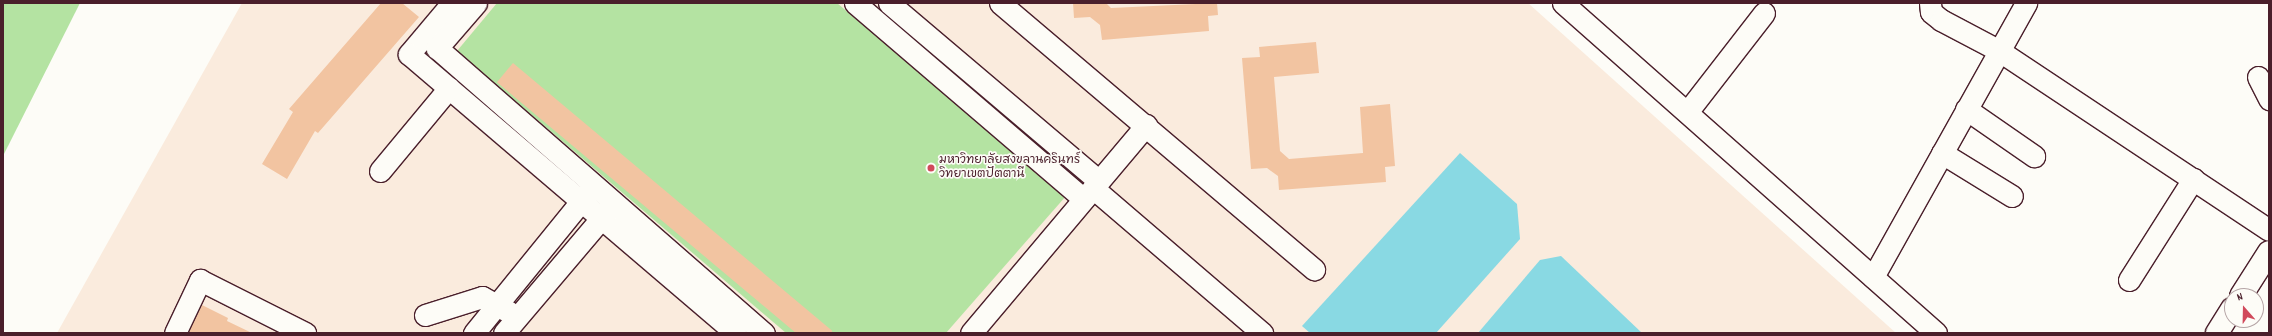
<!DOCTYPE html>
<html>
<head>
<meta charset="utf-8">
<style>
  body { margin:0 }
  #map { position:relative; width:2272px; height:336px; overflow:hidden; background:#fdfcf7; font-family:Dekko,"Playpen Sans Thai",sans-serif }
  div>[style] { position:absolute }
  .built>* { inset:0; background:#faebdd }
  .green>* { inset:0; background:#b4e3a2 }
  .water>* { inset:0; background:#89d9e3 }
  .building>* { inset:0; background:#f2c4a1; transform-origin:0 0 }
  .roads { filter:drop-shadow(1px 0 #4a1f2b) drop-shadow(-1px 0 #4a1f2b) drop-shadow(0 1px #4a1f2b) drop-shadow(0 -1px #4a1f2b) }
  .minor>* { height:21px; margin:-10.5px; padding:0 10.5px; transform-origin:10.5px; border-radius:10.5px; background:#fdfcf7 }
  .major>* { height:22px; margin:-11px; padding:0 11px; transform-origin:11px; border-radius:11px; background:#fdfcf7 }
  .dots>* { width:11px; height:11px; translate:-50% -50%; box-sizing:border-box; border:2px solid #fdfcf7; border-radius:50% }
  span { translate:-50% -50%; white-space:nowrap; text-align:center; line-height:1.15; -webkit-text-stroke:3.5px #fdfcf7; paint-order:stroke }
  .poi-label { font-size:12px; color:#4a1f2b }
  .left { translate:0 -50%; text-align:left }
  .frame { position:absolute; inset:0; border:4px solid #4a1f2b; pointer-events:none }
  .north { position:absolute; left:2224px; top:288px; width:40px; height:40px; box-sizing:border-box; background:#fdfcf7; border:1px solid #b5a4a5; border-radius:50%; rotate:340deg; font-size:11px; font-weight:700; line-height:16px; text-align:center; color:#4a1f2b }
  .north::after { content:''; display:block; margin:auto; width:14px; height:18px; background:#d1495b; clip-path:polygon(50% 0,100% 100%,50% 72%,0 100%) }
</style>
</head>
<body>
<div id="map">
  <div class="built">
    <div style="clip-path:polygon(242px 3px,1528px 3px,1896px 333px,57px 333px)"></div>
  </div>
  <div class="green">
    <div style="clip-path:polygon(3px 3px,80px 3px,3px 156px)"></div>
    <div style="clip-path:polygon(497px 3px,837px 3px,1066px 196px,946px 333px,786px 333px,457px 51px)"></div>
  </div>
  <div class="water">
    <div style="clip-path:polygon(1460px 153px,1517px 204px,1520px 239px,1436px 333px,1310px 333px,1302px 326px)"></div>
    <div style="clip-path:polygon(1561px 256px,1642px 333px,1478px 333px,1540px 260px)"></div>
  </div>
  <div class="building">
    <div style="clip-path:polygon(381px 3px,402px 3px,419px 17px,318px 133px,315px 131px,287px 179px,262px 164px,293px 112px,289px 109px)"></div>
    <div style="clip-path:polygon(1073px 3px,1106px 3px,1111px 8px,1217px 3px,1218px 15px,1208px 16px,1209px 31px,1102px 40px,1100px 25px,1090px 17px,1074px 18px)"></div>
    <div style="clip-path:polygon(1316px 42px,1319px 73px,1274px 77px,1280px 151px,1289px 159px,1363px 153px,1360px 107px,1390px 104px,1395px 166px,1385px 167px,1386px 182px,1279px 190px,1278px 176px,1267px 168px,1251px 169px,1242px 58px,1260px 57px,1259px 47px)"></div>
    <div style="left:513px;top:63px;width:417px;height:25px;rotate:40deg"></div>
    <div style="clip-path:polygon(202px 305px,228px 318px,227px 321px,252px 333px,188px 333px)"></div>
  </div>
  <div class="roads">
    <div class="minor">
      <div style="left:452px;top:3px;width:67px;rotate:130.1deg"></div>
      <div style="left:409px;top:54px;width:430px;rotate:40.5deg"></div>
      <div style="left:476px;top:3px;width:60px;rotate:130.9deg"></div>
      <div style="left:437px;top:48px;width:434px;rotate:41.1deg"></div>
      <div style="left:855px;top:3px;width:301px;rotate:40.6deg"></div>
      <div style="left:889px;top:3px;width:275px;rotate:40.3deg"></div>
      <div style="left:1000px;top:3px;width:412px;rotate:40.3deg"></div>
      <div style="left:1563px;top:3px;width:498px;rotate:41.5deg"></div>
      <div style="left:1930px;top:3px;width:9px;rotate:84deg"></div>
      <div style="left:1931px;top:12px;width:13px;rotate:39deg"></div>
      <div style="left:1941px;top:20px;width:64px;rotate:27.8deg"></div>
      <div style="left:1998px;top:50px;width:325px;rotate:33.6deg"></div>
      <div style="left:2258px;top:77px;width:25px;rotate:63deg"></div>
      <div style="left:1966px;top:109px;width:83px;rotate:34.7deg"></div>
      <div style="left:1688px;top:111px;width:124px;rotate:-52.2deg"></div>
      <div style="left:1942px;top:153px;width:82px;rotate:31.6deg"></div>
      <div style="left:380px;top:171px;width:108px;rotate:-50.3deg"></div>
      <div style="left:1093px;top:188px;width:223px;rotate:40.6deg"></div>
      <div style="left:1873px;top:277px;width:314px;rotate:-60.8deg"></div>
      <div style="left:2129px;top:280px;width:120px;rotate:-57.6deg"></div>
      <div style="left:425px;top:315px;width:60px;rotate:-17.5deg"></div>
      <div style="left:482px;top:297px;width:31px;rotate:29deg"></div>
      <div style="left:175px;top:333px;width:59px;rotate:-64.7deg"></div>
      <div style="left:200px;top:280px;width:118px;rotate:26.8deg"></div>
      <div style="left:474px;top:333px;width:186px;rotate:-50.9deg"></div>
      <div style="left:504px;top:333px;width:165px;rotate:-49.7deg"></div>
      <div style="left:971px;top:333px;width:272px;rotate:-49.9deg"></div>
    </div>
    <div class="major">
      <div style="left:2241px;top:296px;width:52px;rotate:-57.5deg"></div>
      <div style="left:2217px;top:333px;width:28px;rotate:-58deg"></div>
    </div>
  </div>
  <div class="dots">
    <div style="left:931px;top:168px;background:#d1495b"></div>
  </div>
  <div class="poi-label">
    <span class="left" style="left:939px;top:168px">มหาวิทยาลัยสงขลานครินทร์<br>วิทยาเขตปัตตานี</span>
  </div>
  <div class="frame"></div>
  <div class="north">N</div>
</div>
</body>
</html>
